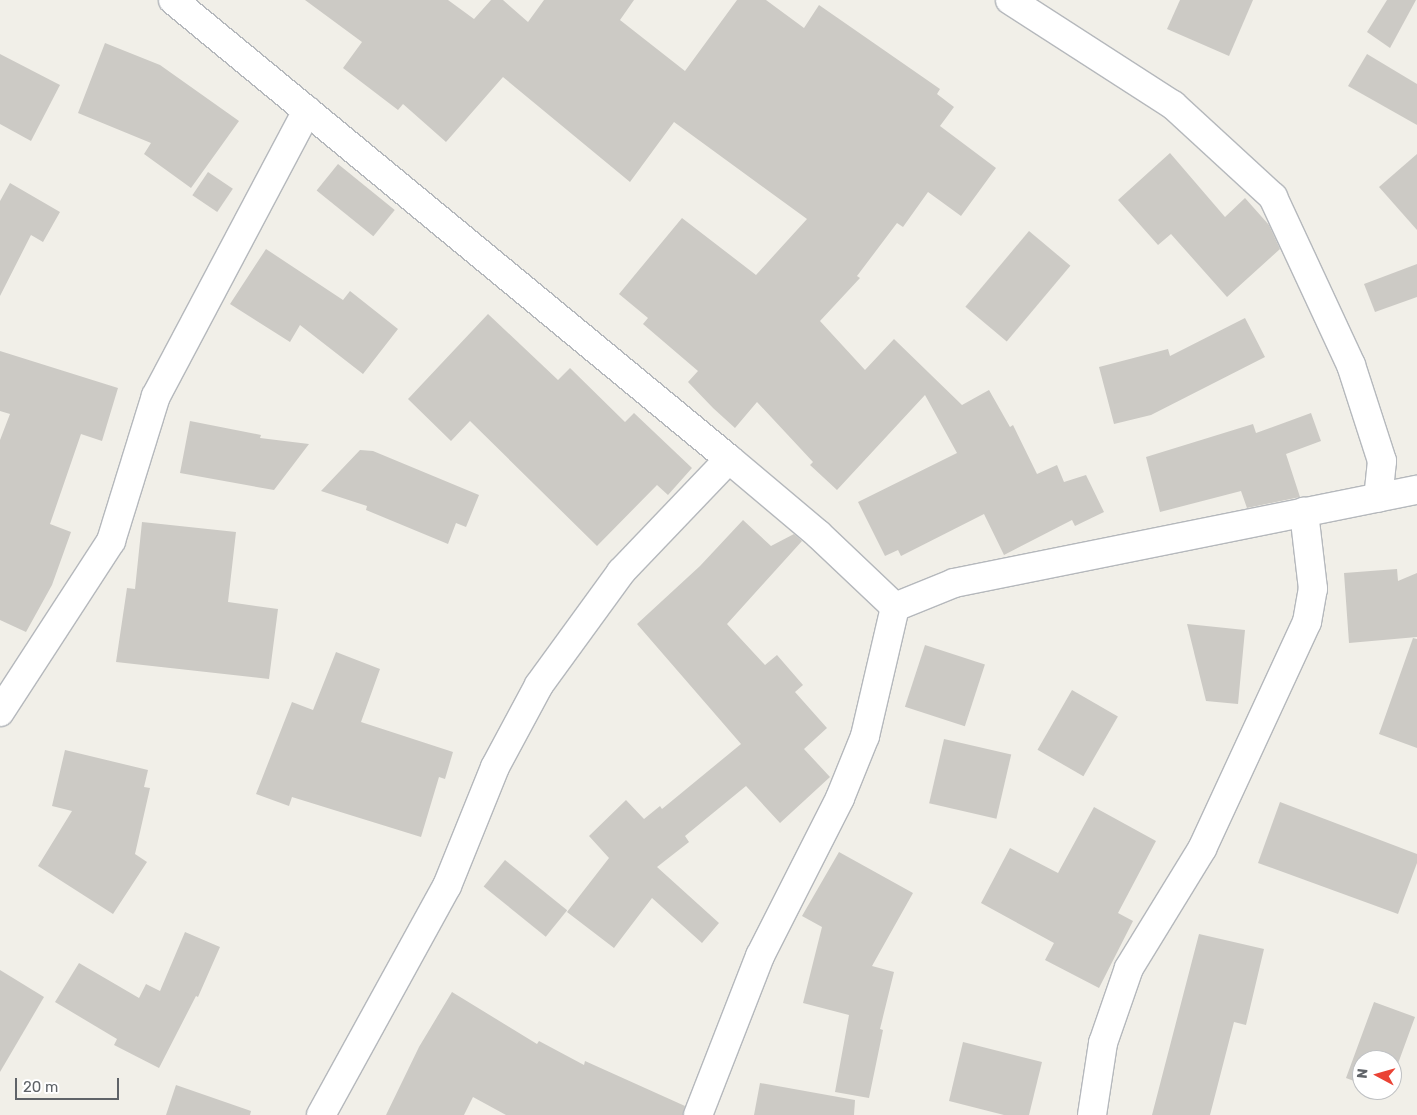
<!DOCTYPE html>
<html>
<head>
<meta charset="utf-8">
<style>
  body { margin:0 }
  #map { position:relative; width:1417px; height:1115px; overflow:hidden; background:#f1efe8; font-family:Rubik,sans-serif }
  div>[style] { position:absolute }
  .building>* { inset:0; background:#cccac5; transform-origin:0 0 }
  .roads { filter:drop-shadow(1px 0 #b5b8bc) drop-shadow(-1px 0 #b5b8bc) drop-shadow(0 1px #b5b8bc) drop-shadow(0 -1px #b5b8bc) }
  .street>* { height:28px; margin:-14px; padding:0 14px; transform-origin:14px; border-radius:14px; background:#fff }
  span { translate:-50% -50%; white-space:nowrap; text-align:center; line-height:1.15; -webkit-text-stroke:4.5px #fff; paint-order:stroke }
  .north { position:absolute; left:1352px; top:1050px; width:50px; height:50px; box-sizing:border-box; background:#fff; border:1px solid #bfc1c3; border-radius:50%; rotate:276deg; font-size:14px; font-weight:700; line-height:20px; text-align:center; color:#5f6368 }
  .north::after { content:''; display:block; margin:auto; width:18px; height:22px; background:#ea4335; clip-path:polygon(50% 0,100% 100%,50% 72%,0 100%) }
  .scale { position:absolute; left:15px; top:1078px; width:104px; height:22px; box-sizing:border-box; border:2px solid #5f6368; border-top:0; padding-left:6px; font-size:15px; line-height:18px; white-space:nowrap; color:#5f6368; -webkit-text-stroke:4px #fff; paint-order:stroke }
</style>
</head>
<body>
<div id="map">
  <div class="building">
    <div style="clip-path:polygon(305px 0,448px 0,474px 19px,491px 0,503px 0,528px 22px,544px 0,634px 0,620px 20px,685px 71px,737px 0,766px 0,804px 28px,819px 5px,940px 89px,937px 94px,954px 107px,940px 126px,996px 168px,961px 216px,928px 192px,903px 227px,897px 223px,857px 276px,860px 278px,820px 321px,865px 370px,894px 339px,962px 405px,989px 390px,1010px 427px,1013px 425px,1037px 474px,1057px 465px,1064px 482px,1086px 475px,1104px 512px,1075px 526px,1072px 520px,1004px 555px,984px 514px,901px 556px,898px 550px,885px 556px,858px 502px,957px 453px,925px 395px,837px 490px,810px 465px,813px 462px,757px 402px,735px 428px,713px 408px,688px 382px,698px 371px,643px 324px,648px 318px,619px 294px,682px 218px,756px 275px,807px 219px,674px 122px,630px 182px,503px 77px,446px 142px,403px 104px,398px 110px,343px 68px,362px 42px)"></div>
    <div style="clip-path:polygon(1180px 0,1253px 0,1229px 56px,1167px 29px)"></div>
    <div style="clip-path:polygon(1387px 0,1416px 0,1390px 48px,1367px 32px)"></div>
    <div style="clip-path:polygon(105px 43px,160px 65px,239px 121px,191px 188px,144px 154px,151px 143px,78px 113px)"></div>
    <div style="clip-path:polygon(0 54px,60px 85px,31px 141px,0 124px)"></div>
    <div style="clip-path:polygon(1367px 54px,1417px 84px,1417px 125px,1348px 86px)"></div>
    <div style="clip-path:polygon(1170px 153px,1225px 217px,1245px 198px,1269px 225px,1280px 249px,1227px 297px,1171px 234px,1158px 245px,1118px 200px)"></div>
    <div style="clip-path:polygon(1417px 154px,1417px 230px,1379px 187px)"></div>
    <div style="left:338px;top:164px;width:73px;height:34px;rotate:39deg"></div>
    <div style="left:208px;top:172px;width:30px;height:28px;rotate:34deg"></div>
    <div style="clip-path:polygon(10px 183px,60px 212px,43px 242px,31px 235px,0 296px,0 201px)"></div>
    <div style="left:1029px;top:231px;width:54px;height:99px;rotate:40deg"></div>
    <div style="clip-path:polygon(266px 249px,343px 300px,350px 291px,398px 329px,363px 374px,300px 325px,290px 342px,230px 304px)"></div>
    <div style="clip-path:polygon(1417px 264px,1417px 297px,1375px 312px,1364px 284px)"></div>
    <div style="clip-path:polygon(488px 314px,558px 380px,570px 368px,625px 422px,634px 413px,692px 468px,668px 495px,657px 485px,597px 546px,470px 421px,451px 441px,408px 399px)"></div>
    <div style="clip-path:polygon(1245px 318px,1265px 357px,1151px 415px,1114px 424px,1099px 367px,1168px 349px,1170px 356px)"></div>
    <div style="clip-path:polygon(0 351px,118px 388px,102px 441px,81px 434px,50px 524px,71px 532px,52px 585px,26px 632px,0 620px,0 440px,10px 414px,0 411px)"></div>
    <div style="clip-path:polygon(1311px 413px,1321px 441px,1286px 454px,1300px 497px,1247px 508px,1241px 491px,1160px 512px,1146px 457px,1253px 424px,1256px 433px)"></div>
    <div style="clip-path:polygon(190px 421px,261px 435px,260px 438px,309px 444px,274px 490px,180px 473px)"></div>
    <div style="clip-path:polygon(360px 450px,373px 451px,479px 495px,466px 527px,456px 523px,448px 544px,366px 510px,367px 506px,321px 491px)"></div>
    <div style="clip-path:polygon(743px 520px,771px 546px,794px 534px,802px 541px,727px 624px,765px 665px,777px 655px,803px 685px,795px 692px,827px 728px,804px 749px,830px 777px,780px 823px,746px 786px,685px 836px,689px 842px,657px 867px,719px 923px,702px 943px,652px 898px,614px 948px,567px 912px,609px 858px,589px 836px,626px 800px,644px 819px,660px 806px,662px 809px,741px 744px,637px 624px,700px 566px)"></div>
    <div style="clip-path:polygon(142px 522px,236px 532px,228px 602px,278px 609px,269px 679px,116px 662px,127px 588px,135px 589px)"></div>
    <div style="clip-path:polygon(1397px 569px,1398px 581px,1417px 573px,1417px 637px,1349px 643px,1344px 573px)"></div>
    <div style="clip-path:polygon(1187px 624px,1245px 630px,1238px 704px,1206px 701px)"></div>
    <div style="clip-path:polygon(1413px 638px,1417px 639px,1417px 748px,1379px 734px)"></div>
    <div style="left:925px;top:645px;width:63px;height:65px;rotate:18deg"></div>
    <div style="clip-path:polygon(336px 652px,380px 669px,361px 722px,453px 752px,445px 779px,439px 777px,421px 837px,292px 797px,289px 806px,256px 794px,292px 702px,313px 710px)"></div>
    <div style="left:1072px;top:690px;width:53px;height:69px;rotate:30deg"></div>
    <div style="left:944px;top:739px;width:69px;height:66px;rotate:13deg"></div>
    <div style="clip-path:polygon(65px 750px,148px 770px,144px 787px,150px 788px,135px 854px,147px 862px,113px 914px,38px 866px,72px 811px,52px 806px)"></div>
    <div style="clip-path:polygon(1280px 802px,1417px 854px,1417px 863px,1398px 914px,1258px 863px)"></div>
    <div style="clip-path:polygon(1094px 807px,1156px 841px,1118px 913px,1133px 921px,1099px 988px,1045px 960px,1054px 943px,981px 903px,1010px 848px,1058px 873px)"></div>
    <div style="clip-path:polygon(839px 852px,913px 893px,872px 966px,894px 972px,880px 1029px,883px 1030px,869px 1098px,835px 1092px,849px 1015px,803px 1003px,822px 927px,802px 916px)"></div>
    <div style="left:505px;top:860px;width:80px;height:34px;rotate:39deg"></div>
    <div style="clip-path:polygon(185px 932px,220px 947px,198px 997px,196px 996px,159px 1068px,114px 1045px,117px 1039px,55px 1002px,79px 963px,139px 998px,146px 984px,160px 991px)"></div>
    <div style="clip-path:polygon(1199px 934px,1264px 949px,1246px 1025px,1234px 1022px,1210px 1115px,1152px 1115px)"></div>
    <div style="clip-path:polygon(0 970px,44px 997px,0 1072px)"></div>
    <div style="clip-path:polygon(452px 992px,537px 1044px,539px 1041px,584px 1065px,585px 1061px,685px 1106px,683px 1115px,506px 1115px,473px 1097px,464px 1115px,386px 1115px,419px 1047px)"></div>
    <div style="clip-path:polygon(1374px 1002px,1415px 1017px,1392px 1080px,1392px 1060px,1362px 1060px,1362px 1084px,1346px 1078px)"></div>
    <div style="clip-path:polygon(963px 1042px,1042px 1062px,1029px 1115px,1004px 1115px,949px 1101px)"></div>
    <div style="clip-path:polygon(760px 1083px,855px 1100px,854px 1115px,754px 1115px)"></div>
    <div style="clip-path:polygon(176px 1085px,251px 1111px,250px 1115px,166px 1115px)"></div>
  </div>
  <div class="roads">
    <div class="street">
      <div style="left:173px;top:0;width:721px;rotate:39.54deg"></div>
      <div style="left:729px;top:459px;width:116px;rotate:40.1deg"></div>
      <div style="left:818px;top:534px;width:106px;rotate:43.5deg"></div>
      <div style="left:895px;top:607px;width:64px;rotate:-22.1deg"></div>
      <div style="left:954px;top:583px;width:472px;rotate:-11.4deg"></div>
      <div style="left:1010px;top:0;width:194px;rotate:32.8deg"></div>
      <div style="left:1173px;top:105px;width:136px;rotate:42.6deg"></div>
      <div style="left:1273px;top:197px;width:185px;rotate:65.1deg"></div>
      <div style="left:1351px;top:365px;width:101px;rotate:72.1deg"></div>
      <div style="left:1382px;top:461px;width:37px;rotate:96deg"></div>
      <div style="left:0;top:712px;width:204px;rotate:-57deg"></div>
      <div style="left:111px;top:541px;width:152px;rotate:-72.8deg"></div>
      <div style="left:156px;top:396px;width:323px;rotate:-62.1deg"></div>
      <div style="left:321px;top:1115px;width:261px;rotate:-61.2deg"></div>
      <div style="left:447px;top:886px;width:128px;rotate:-68deg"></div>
      <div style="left:495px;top:767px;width:93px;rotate:-61.8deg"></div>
      <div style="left:539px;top:685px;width:140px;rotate:-54deg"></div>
      <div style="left:621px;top:572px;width:156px;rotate:-46.3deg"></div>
      <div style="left:698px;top:1115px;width:171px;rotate:-68.7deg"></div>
      <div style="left:760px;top:956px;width:177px;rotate:-63.1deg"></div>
      <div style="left:840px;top:798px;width:67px;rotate:-68deg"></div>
      <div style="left:865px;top:736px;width:132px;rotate:-76.9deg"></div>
      <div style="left:1092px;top:1115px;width:73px;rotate:-81.3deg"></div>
      <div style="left:1103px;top:1043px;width:79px;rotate:-70.9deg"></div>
      <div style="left:1129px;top:968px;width:140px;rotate:-58.5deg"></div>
      <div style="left:1202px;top:849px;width:250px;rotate:-65.2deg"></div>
      <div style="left:1307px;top:622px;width:34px;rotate:-80deg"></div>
      <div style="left:1313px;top:589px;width:78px;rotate:-96.7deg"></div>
    </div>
  </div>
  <div class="north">N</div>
  <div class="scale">20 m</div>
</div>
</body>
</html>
